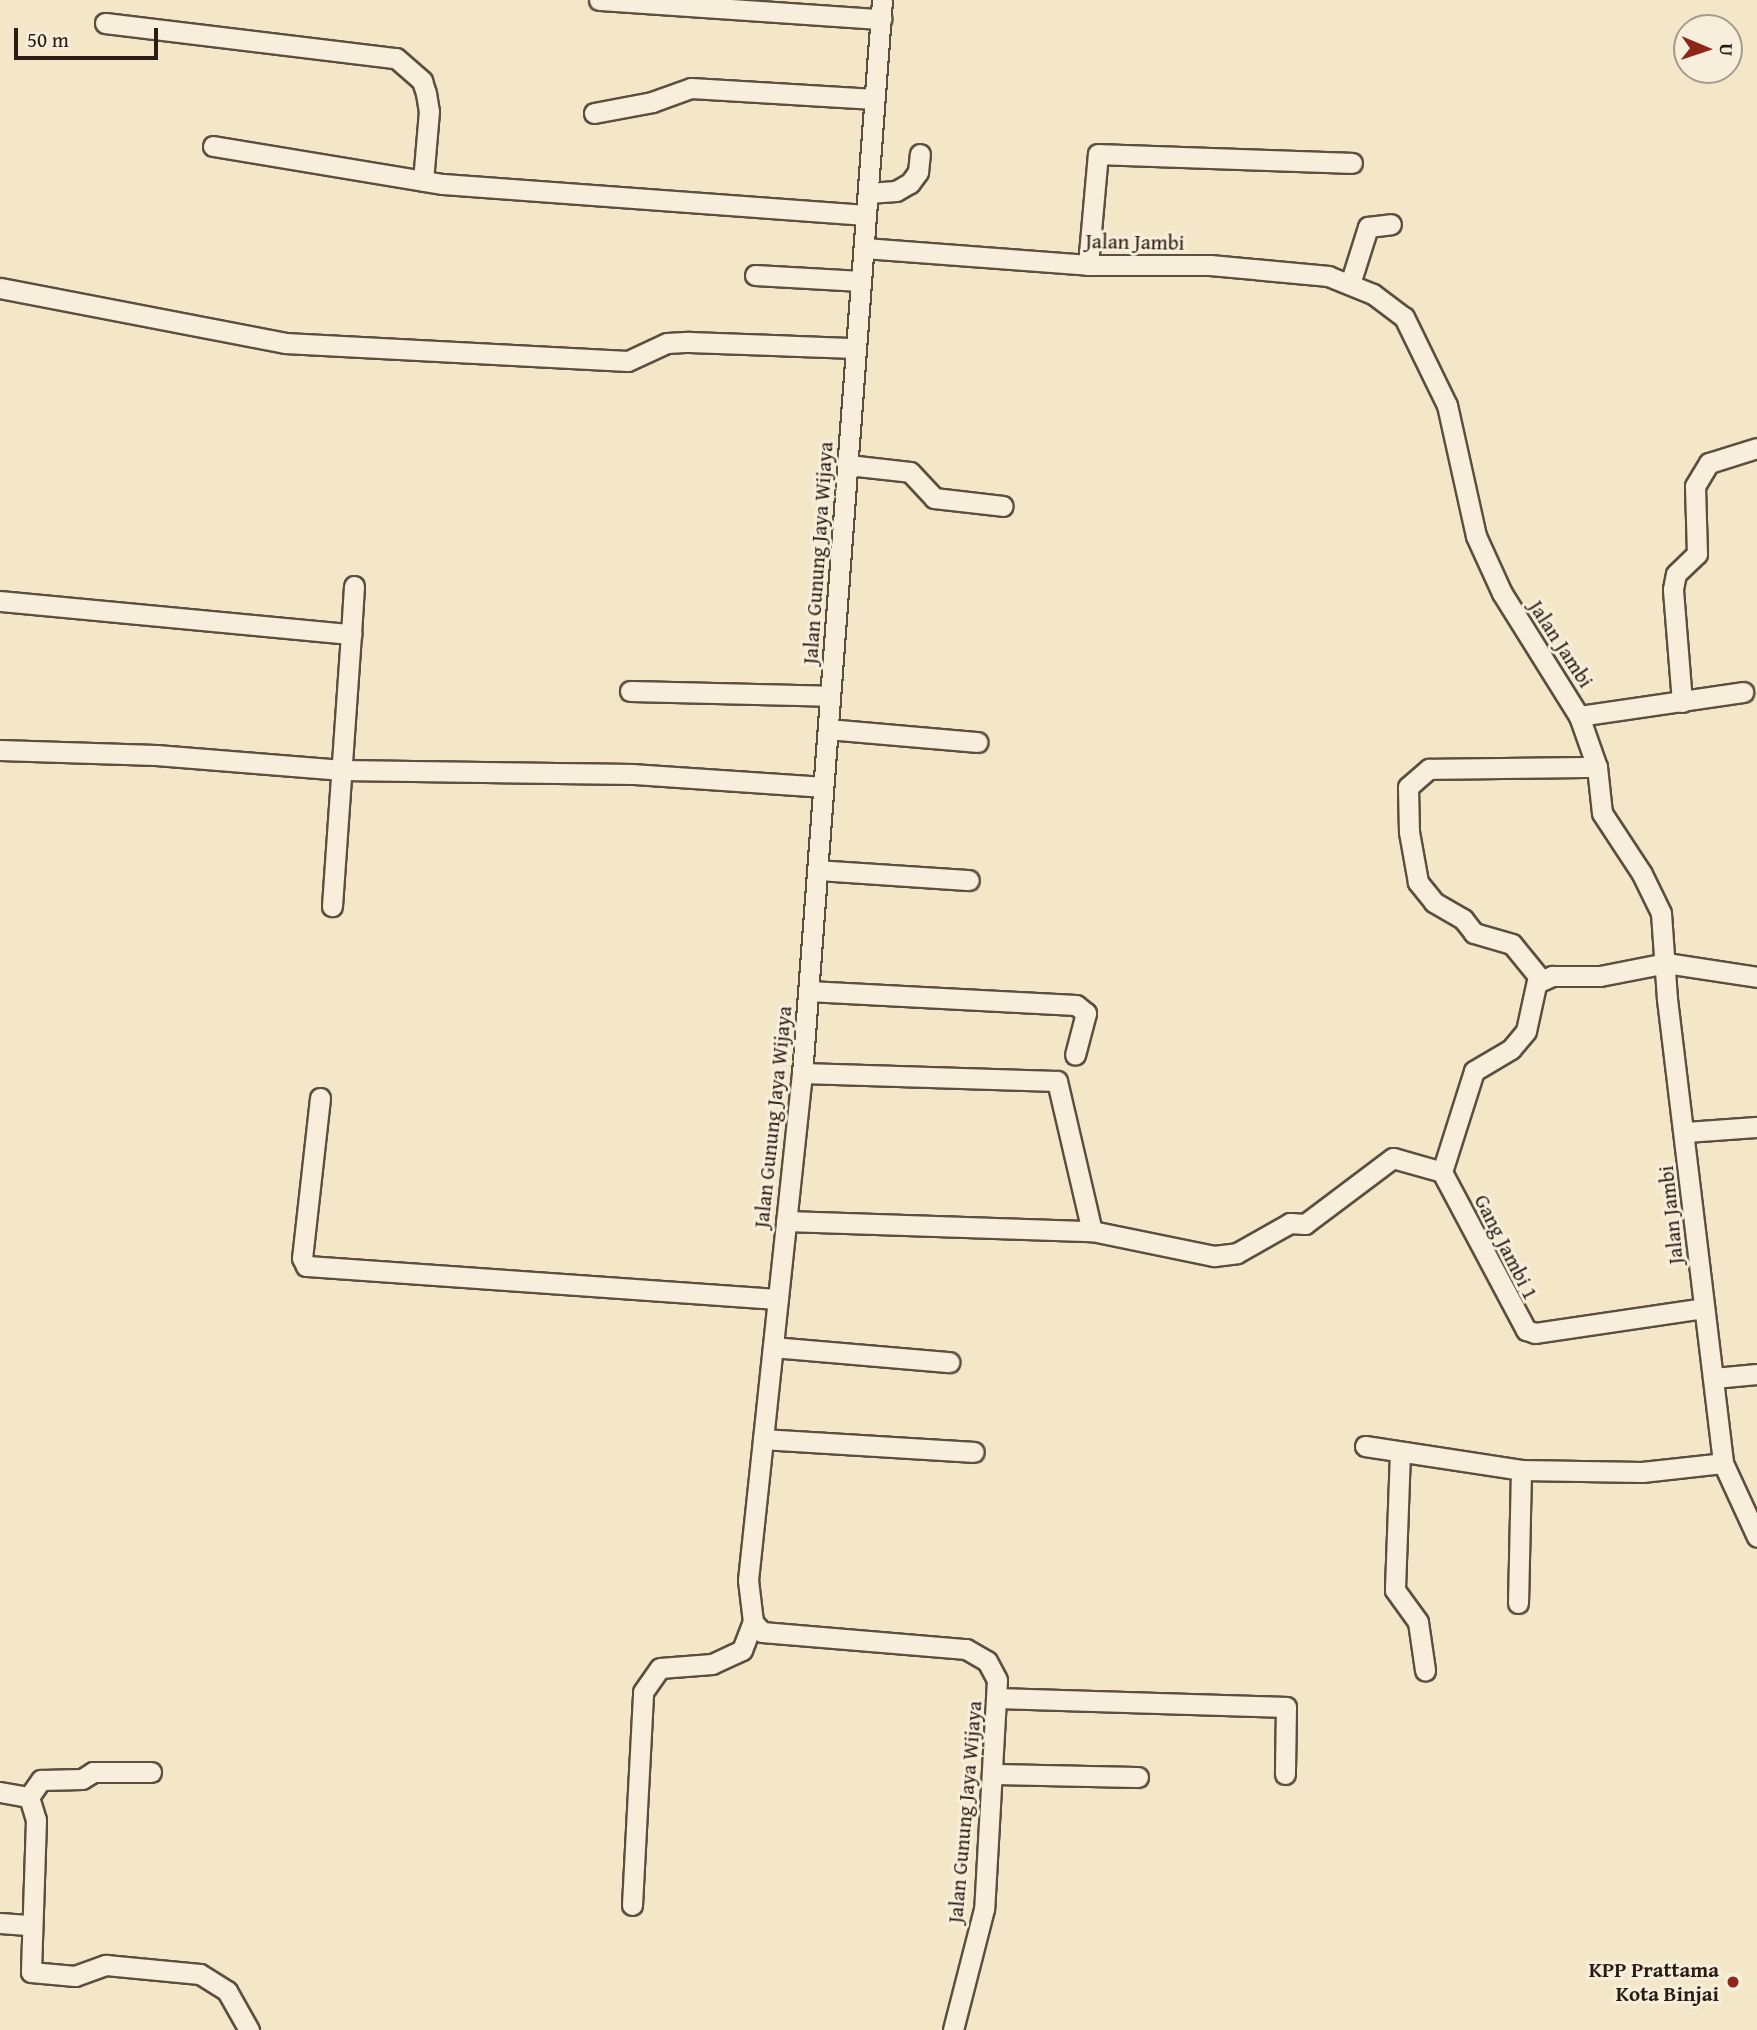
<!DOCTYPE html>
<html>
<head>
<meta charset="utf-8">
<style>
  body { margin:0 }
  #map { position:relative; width:1757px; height:2030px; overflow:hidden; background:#f3e7c8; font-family:"Gentium Book Plus",serif }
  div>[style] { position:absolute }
  .roads { filter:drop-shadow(2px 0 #5d4e40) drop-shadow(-2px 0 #5d4e40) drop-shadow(0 2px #5d4e40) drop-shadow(0 -2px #5d4e40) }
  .minor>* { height:19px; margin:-9.5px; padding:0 9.5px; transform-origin:9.5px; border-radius:9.5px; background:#f7efdb }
  .dots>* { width:19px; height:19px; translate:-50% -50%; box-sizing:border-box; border:4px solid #f7efdb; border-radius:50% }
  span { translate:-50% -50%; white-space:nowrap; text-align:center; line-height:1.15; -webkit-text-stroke:6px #f7efdb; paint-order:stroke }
  .street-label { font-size:21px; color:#2b1b13 }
  .poi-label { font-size:21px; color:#2b1b13; font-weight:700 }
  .right { translate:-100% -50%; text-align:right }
  .north { position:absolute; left:1673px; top:14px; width:70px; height:70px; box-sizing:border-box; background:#f7efdb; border:2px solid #a59a8b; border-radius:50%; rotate:92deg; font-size:19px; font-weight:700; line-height:28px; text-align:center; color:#2b1b13 }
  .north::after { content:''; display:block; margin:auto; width:24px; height:32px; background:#8f2418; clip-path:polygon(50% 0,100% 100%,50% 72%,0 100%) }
  .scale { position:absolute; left:14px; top:28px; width:144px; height:32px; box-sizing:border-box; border:4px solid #2b1b13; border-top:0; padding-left:9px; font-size:21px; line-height:24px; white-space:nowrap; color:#2b1b13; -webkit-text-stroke:5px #f7efdb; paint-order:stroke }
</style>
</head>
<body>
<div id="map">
  <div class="roads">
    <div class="minor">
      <div style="left:599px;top:0;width:283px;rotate:3.9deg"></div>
      <div style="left:882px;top:0;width:1076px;rotate:94.26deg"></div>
      <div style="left:802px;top:1073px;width:510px;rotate:96.08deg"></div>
      <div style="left:748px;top:1580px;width:42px;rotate:83.2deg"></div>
      <div style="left:753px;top:1622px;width:13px;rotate:48deg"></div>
      <div style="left:762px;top:1632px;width:205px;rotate:4.8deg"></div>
      <div style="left:966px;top:1649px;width:24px;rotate:30deg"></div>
      <div style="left:987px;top:1661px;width:21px;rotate:62deg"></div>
      <div style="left:997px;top:1680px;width:229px;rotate:93.2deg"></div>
      <div style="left:984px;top:1909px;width:125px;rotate:104.4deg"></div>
      <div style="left:105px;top:23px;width:293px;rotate:6.9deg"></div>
      <div style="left:396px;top:58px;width:35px;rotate:41deg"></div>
      <div style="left:422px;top:81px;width:13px;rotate:72deg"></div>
      <div style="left:426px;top:93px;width:18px;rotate:81deg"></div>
      <div style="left:429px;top:111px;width:70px;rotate:94.9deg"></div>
      <div style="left:594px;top:113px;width:59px;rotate:-10.7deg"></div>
      <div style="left:652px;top:102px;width:41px;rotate:-19.7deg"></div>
      <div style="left:691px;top:88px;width:184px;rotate:3.4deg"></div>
      <div style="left:213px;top:146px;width:233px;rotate:9.4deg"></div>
      <div style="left:443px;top:184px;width:424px;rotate:4.2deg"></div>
      <div style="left:868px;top:193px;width:28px;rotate:-4deg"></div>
      <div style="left:896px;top:191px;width:16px;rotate:-30deg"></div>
      <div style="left:910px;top:183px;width:14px;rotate:-54deg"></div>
      <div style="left:918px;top:172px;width:18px;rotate:-84deg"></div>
      <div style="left:864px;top:248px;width:225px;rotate:4.3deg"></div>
      <div style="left:1088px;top:265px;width:122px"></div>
      <div style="left:1210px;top:265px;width:119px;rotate:5.3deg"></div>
      <div style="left:1328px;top:276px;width:48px;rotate:21.8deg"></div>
      <div style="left:1373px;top:294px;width:39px;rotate:37deg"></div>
      <div style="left:1404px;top:317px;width:98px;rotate:64deg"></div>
      <div style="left:1447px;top:405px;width:134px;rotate:77.5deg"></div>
      <div style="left:1476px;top:536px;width:63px;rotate:65.5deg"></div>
      <div style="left:1502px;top:593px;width:145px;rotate:58deg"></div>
      <div style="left:1579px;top:716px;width:54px;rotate:70.6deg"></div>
      <div style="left:1597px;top:767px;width:46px;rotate:83.8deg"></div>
      <div style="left:1602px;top:813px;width:73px;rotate:56.7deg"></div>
      <div style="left:1642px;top:874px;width:43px;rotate:64deg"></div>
      <div style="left:1661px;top:913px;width:86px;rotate:86deg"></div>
      <div style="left:1667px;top:999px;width:467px;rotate:83.1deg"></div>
      <div style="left:1723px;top:1463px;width:81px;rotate:65.3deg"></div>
      <div style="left:1088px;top:265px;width:111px;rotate:-84.9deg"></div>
      <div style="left:1098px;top:154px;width:254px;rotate:2deg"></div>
      <div style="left:755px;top:275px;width:106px;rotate:3.2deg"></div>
      <div style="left:1350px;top:284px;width:60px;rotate:-72.5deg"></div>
      <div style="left:1368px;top:227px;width:23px;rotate:-7deg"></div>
      <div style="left:0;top:288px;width:290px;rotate:10.9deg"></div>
      <div style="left:285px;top:343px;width:343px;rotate:3deg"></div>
      <div style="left:628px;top:361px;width:43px;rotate:-24.8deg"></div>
      <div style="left:667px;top:343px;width:22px;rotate:-3deg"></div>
      <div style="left:689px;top:342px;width:167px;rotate:2.1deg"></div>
      <div style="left:848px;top:465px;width:62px;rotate:6.4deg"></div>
      <div style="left:910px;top:472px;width:35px;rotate:47deg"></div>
      <div style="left:934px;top:498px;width:69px;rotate:6.6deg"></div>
      <div style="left:0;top:601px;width:353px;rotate:5.4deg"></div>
      <div style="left:351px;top:634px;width:273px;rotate:94deg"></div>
      <div style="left:351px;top:634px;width:48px;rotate:-86.4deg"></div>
      <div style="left:630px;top:691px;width:200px;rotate:1.4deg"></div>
      <div style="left:1682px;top:702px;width:113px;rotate:-94.6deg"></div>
      <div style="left:1673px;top:589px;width:15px;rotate:-79deg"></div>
      <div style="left:1676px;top:574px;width:29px;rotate:-44deg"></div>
      <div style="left:1697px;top:554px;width:68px;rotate:-91.7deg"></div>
      <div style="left:1695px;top:486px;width:27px;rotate:-59deg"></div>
      <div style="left:1709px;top:463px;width:50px;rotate:-17.4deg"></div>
      <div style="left:1579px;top:716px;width:166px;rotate:-8.3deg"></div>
      <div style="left:828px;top:729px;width:150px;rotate:5deg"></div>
      <div style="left:0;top:750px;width:156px;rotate:1.8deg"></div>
      <div style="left:156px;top:755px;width:187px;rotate:4.6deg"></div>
      <div style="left:342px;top:770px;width:291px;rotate:0.8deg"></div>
      <div style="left:633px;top:774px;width:190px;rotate:3.9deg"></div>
      <div style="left:817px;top:870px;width:152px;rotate:3.8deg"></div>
      <div style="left:1537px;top:983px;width:17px;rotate:-25deg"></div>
      <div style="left:1552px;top:976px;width:48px"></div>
      <div style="left:1600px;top:976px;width:67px;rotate:-11.1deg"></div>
      <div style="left:1666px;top:963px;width:92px;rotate:8.7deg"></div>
      <div style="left:808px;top:991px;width:268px;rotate:3deg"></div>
      <div style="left:1076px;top:1005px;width:13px;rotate:39deg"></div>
      <div style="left:1086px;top:1013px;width:43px;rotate:104.7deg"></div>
      <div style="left:802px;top:1073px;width:255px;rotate:1.8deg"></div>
      <div style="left:1057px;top:1081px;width:154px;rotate:76.9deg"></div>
      <div style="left:320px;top:1098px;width:161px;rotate:96.4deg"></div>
      <div style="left:302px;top:1258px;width:9px;rotate:63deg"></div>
      <div style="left:306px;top:1266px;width:473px;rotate:4deg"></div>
      <div style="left:1685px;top:1132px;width:72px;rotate:-4deg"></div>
      <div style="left:1442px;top:1172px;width:106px;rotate:-72.4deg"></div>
      <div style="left:1474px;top:1071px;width:43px;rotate:-30.7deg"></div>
      <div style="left:1511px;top:1049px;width:23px;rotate:-50deg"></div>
      <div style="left:1526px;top:1031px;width:56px;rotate:-77.7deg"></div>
      <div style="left:1538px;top:976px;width:41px;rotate:-129.1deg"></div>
      <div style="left:1512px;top:944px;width:40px;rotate:-164deg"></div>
      <div style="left:1474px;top:933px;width:18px;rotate:-128deg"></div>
      <div style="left:1463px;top:919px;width:34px;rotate:-150deg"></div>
      <div style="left:1434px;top:902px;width:26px;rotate:-129deg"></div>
      <div style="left:1418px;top:882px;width:51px;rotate:-100.2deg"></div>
      <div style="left:1409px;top:832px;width:45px;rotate:-91.3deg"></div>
      <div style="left:1408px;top:787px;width:28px;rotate:-41deg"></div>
      <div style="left:1429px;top:769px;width:168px;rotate:-0.7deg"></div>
      <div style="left:1442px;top:1172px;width:179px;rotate:62deg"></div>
      <div style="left:1526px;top:1330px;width:9px;rotate:18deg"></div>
      <div style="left:1535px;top:1333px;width:171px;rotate:-8.4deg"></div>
      <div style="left:786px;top:1221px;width:306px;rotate:1.9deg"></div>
      <div style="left:1092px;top:1231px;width:125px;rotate:11.6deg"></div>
      <div style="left:1214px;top:1256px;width:23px;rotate:-7deg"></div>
      <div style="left:1237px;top:1253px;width:61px;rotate:-29.5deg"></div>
      <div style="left:1290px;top:1223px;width:15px;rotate:4deg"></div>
      <div style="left:1305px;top:1224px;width:110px;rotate:-36.9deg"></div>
      <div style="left:1393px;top:1158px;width:51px;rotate:15.9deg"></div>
      <div style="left:773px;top:1347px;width:177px;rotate:4.9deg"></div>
      <div style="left:1714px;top:1378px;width:43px;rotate:-5.3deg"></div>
      <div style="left:763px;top:1439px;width:211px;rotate:3.5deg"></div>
      <div style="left:1365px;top:1446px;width:158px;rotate:8.7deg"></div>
      <div style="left:1521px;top:1470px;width:121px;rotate:0.9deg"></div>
      <div style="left:1642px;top:1472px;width:81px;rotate:-6.3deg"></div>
      <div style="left:1400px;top:1452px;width:138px;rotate:92.1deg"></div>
      <div style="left:1395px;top:1590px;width:39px;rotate:54deg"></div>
      <div style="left:1418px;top:1622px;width:49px;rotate:81.7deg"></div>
      <div style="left:1518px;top:1603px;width:133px;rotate:-88.7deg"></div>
      <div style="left:998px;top:1698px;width:288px;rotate:1.8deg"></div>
      <div style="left:1286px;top:1707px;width:67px;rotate:90.9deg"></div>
      <div style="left:993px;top:1774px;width:145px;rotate:1.2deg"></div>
      <div style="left:0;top:1792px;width:29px;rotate:10deg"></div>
      <div style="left:29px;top:1797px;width:24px;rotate:73deg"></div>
      <div style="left:36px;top:1820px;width:152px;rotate:91.9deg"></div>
      <div style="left:31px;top:1972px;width:44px;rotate:5.2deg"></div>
      <div style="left:75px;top:1976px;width:33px;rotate:-20deg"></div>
      <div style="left:106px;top:1965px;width:94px;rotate:5.5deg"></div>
      <div style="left:200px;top:1974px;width:32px;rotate:32deg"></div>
      <div style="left:227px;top:1991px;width:45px;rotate:60.6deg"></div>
      <div style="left:29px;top:1797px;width:21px;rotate:-55deg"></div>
      <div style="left:41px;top:1780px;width:41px;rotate:-1.4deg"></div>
      <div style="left:82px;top:1779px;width:13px;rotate:-32deg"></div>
      <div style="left:93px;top:1772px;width:58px"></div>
      <div style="left:632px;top:1905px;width:213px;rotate:-87deg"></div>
      <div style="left:643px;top:1692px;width:29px;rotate:-55deg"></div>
      <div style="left:660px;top:1668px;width:52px;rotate:-4.4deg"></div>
      <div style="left:712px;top:1664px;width:33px;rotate:-25deg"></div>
      <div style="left:742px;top:1650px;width:30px;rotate:-69deg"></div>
      <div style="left:0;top:1923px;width:31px;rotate:4deg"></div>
    </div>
  </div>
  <div class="dots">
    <div style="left:1733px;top:1982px;background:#8f2418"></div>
  </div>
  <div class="street-label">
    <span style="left:1135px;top:242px;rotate:1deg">Jalan Jambi</span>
    <span style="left:818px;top:553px;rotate:-86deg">Jalan Gunung Jaya Wijaya</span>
    <span style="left:1561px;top:644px;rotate:57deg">Jalan Jambi</span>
    <span style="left:773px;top:1117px;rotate:-84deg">Jalan Gunung Jaya Wijaya</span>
    <span style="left:1671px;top:1215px;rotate:-96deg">Jalan Jambi</span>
    <span style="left:1506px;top:1247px;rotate:63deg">Gang Jambi 1</span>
    <span style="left:965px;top:1812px;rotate:-85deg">Jalan Gunung Jaya Wijaya</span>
  </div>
  <div class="poi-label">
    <span class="right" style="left:1719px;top:1982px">KPP Prattama<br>Kota Binjai</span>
  </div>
  <div class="north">U</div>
  <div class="scale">50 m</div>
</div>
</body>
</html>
